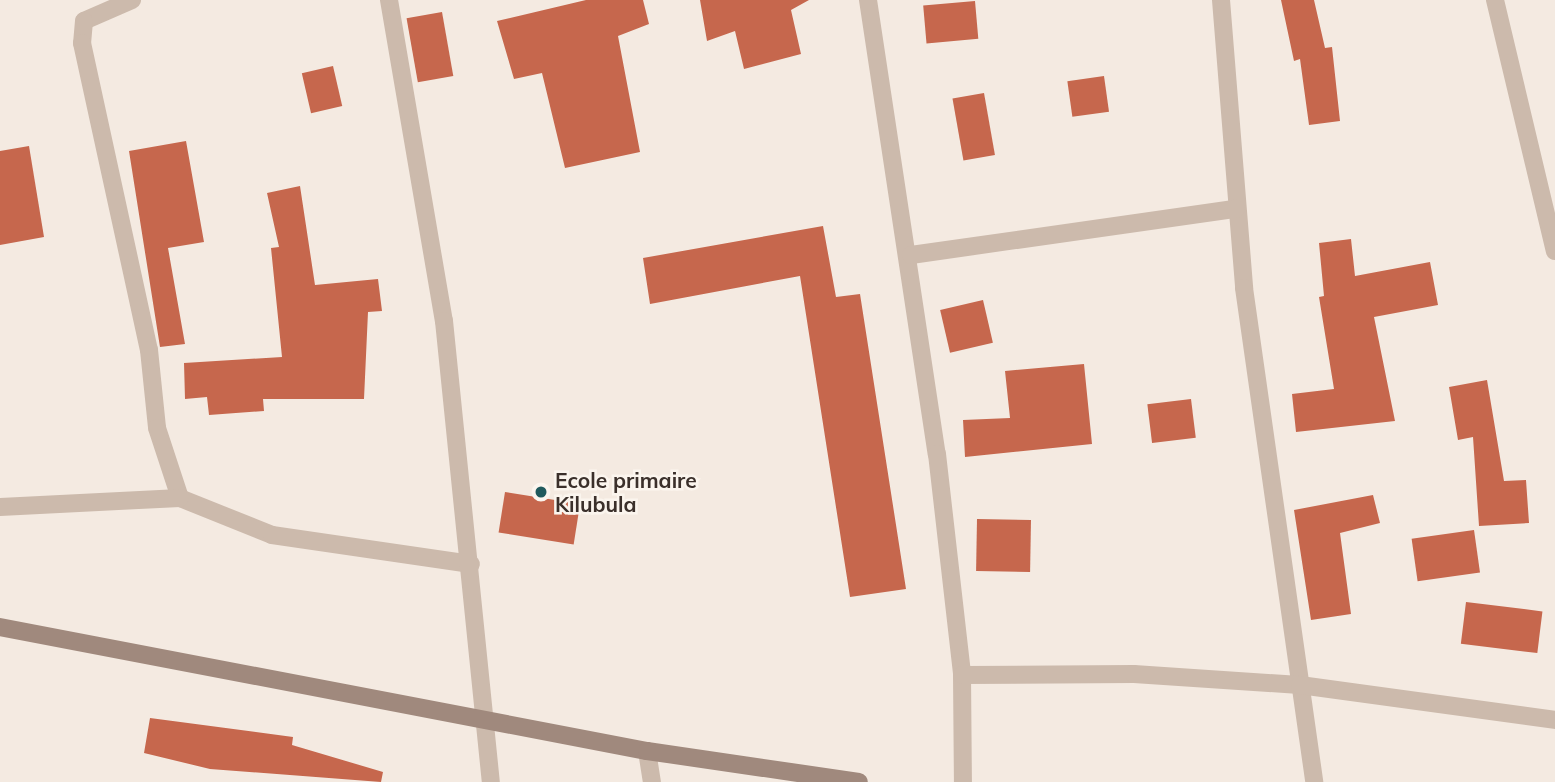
<!DOCTYPE html>
<html>
<head>
<meta charset="utf-8">
<style>
  body { margin:0 }
  #map { position:relative; width:1555px; height:782px; overflow:hidden; background:#f4eae1; font-family:Mulish,sans-serif }
  div>[style] { position:absolute }
  .building>* { inset:0; background:#c6674d; transform-origin:0 0 }
  .street>* { height:18px; margin:-9px; padding:0 9px; transform-origin:9px; border-radius:9px; background:#ccbaac }
  .secondary>* { height:18px; margin:-9px; padding:0 9px; transform-origin:9px; border-radius:9px; background:#a0897d }
  .dots>* { width:19px; height:19px; translate:-50% -50%; box-sizing:border-box; border:4px solid #fbf5ee; border-radius:50% }
  span { translate:-50% -50%; white-space:nowrap; text-align:center; line-height:1.15; -webkit-text-stroke:5px #fbf5ee; paint-order:stroke }
  .poi-label { font-size:21px; color:#3b302b; font-weight:700 }
  .left { translate:0 -50%; text-align:left }
</style>
</head>
<body>
<div id="map">
  <div class="building">
    <div style="clip-path:polygon(586px 0,643px 0,649px 24px,618px 36px,640px 152px,565px 168px,542px 73px,514px 79px,497px 21px)"></div>
    <div style="clip-path:polygon(700px 0,809px 0,791px 10px,801px 54px,744px 69px,735px 31px,707px 41px)"></div>
    <div style="clip-path:polygon(1281px 0,1314px 0,1325px 48px,1332px 47px,1340px 121px,1309px 125px,1300px 59px,1294px 61px)"></div>
    <div style="left:975px;top:1px;width:38px;height:52px;rotate:85deg"></div>
    <div style="left:442px;top:12px;width:65px;height:36px;rotate:80deg"></div>
    <div style="left:333px;top:66px;width:41px;height:32px;rotate:77deg"></div>
    <div style="left:1104px;top:76px;width:36px;height:37px;rotate:82deg"></div>
    <div style="left:984px;top:93px;width:63px;height:32px;rotate:80deg"></div>
    <div style="clip-path:polygon(186px 141px,204px 242px,168px 248px,185px 344px,160px 347px,129px 151px)"></div>
    <div style="clip-path:polygon(29px 146px,44px 237px,0 245px,0 151px)"></div>
    <div style="clip-path:polygon(300px 186px,315px 285px,378px 279px,382px 311px,368px 312px,364px 399px,263px 399px,264px 411px,209px 415px,207px 397px,185px 399px,184px 363px,282px 357px,271px 248px,279px 247px,267px 193px)"></div>
    <div style="clip-path:polygon(823px 226px,836px 297px,860px 294px,906px 589px,850px 597px,800px 276px,650px 304px,643px 258px)"></div>
    <div style="clip-path:polygon(1351px 239px,1355px 276px,1430px 262px,1438px 305px,1374px 317px,1395px 421px,1296px 432px,1292px 394px,1334px 389px,1319px 297px,1324px 296px,1319px 243px)"></div>
    <div style="left:983px;top:300px;width:44px;height:44px;rotate:77deg"></div>
    <div style="clip-path:polygon(1084px 364px,1092px 444px,965px 457px,963px 420px,1010px 418px,1005px 371px)"></div>
    <div style="clip-path:polygon(1487px 380px,1504px 481px,1526px 480px,1529px 523px,1479px 526px,1473px 437px,1458px 440px,1449px 387px)"></div>
    <div style="left:1191px;top:399px;width:39px;height:44px;rotate:83deg"></div>
    <div style="left:505px;top:492px;width:76px;height:41px;rotate:9deg"></div>
    <div style="clip-path:polygon(1373px 495px,1380px 523px,1340px 533px,1351px 614px,1311px 620px,1294px 510px)"></div>
    <div style="left:977px;top:519px;width:54px;height:52px;rotate:1deg"></div>
    <div style="left:1474px;top:530px;width:43px;height:63px;rotate:82deg"></div>
    <div style="left:1466px;top:602px;width:77px;height:42px;rotate:7deg"></div>
    <div style="clip-path:polygon(150px 718px,293px 737px,292px 745px,383px 772px,381px 782px,210px 769px,144px 753px)"></div>
  </div>
  <div class="street">
    <div style="left:132px;top:0;width:52px;rotate:156.4deg"></div>
    <div style="left:84px;top:21px;width:22px;rotate:95deg"></div>
    <div style="left:82px;top:43px;width:314px;rotate:77.7deg"></div>
    <div style="left:149px;top:350px;width:78px;rotate:84.1deg"></div>
    <div style="left:157px;top:428px;width:74px;rotate:71.8deg"></div>
    <div style="left:180px;top:498px;width:99px;rotate:21.9deg"></div>
    <div style="left:272px;top:535px;width:201px;rotate:8.3deg"></div>
    <div style="left:389px;top:0;width:326px;rotate:80.3deg"></div>
    <div style="left:444px;top:321px;width:463px;rotate:84.2deg"></div>
    <div style="left:868px;top:0;width:459px;rotate:81.4deg"></div>
    <div style="left:937px;top:454px;width:222px;rotate:83.5deg"></div>
    <div style="left:962px;top:675px;width:107px;rotate:89.5deg"></div>
    <div style="left:1221px;top:0;width:289px;rotate:85.4deg"></div>
    <div style="left:1244px;top:288px;width:499px;rotate:81.9deg"></div>
    <div style="left:1495px;top:0;width:258px;rotate:76.6deg"></div>
    <div style="left:911px;top:255px;width:328px;rotate:-8.1deg"></div>
    <div style="left:0;top:507px;width:180px;rotate:-2.9deg"></div>
    <div style="left:962px;top:675px;width:172px;rotate:-0.3deg"></div>
    <div style="left:1134px;top:674px;width:166px;rotate:3.8deg"></div>
    <div style="left:1300px;top:685px;width:257px;rotate:7.8deg"></div>
    <div style="left:647px;top:751px;width:31px;rotate:81deg"></div>
  </div>
  <div class="secondary">
    <div style="left:0;top:627px;width:659px;rotate:10.85deg"></div>
    <div style="left:647px;top:751px;width:214px;rotate:8.3deg"></div>
  </div>
  <div class="dots">
    <div style="left:541px;top:492px;background:#205a5d"></div>
  </div>
  <div class="poi-label">
    <span class="left" style="left:555px;top:492px">Ecole primaire<br>Kilubula</span>
  </div>
</div>
</body>
</html>
